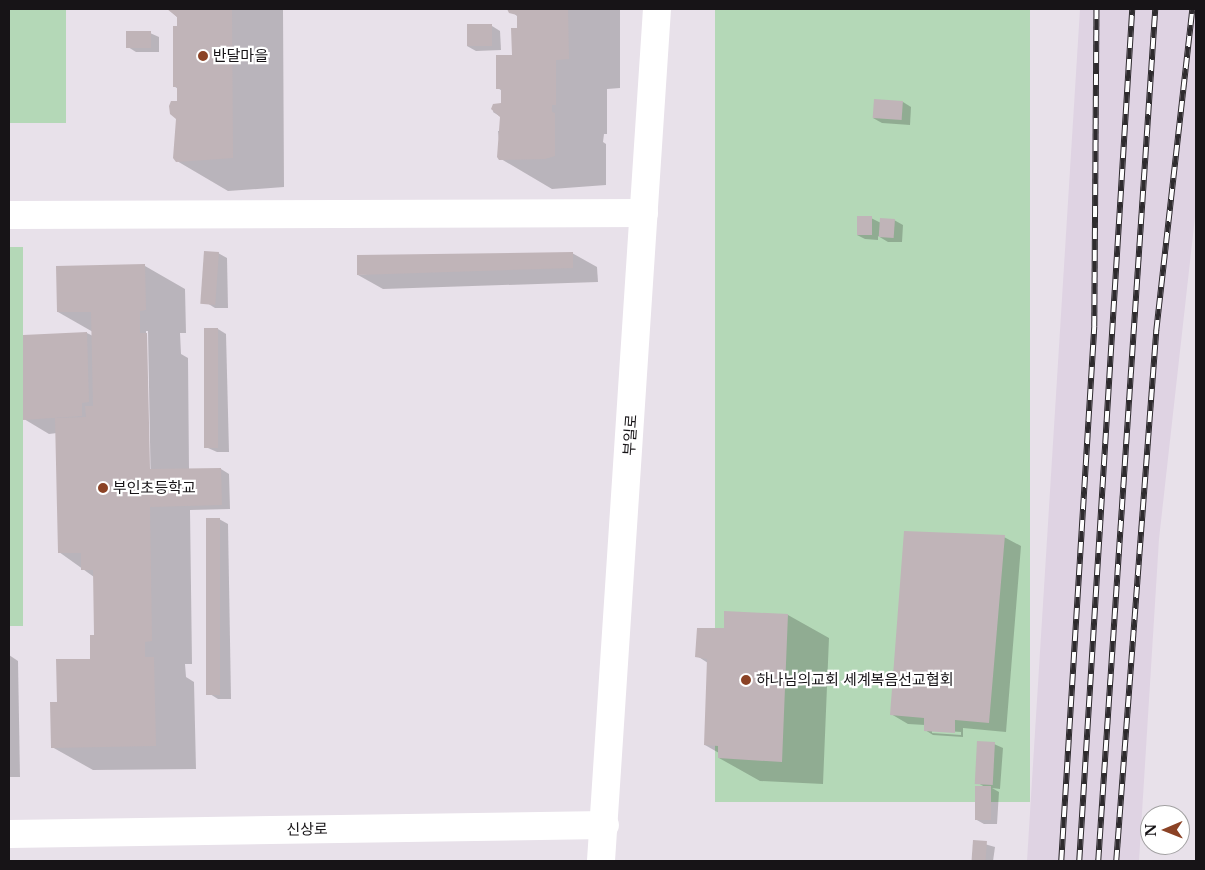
<!DOCTYPE html>
<html>
<head>
<meta charset="utf-8">
<style>
  body { margin:0 }
  #map { position:relative; width:1205px; height:870px; overflow:hidden; background:#e8e1ea; font-family:"Libre Baskerville","Noto Sans KR",serif }
  div>[style] { position:absolute }
  .built>* { inset:0; background:#dfd3e3 }
  .green>* { inset:0; background:#b4d8b7; transform-origin:0 0 }
  .shadow>* { inset:0; background:#0003 }
  .building>* { inset:0; background:#c0b4b8; transform-origin:0 0 }
  .minor>* { height:28px; margin:-14px; padding:0 14px; transform-origin:14px; border-radius:14px; background:#fff }
  .rail>* { height:5.5px; margin-top:-2.75px; transform-origin:0; background:repeating-linear-gradient(90deg,#fff 0 11px,#2e2b2e 0 22px); box-sizing:border-box; border-block:1px solid #2e2b2e }
  .dots>* { width:14px; height:14px; translate:-50% -50%; box-sizing:border-box; border:2px solid #fff; border-radius:50% }
  span { translate:-50% -50%; white-space:nowrap; text-align:center; line-height:1.15; -webkit-text-stroke:4.5px #fff; paint-order:stroke }
  .poi-label { font-size:15px; color:#171417 }
  .left { translate:0 -50%; text-align:left }
  .street-label { font-size:15px; color:#171417 }
  .frame { position:absolute; inset:0; border:10px solid #171417; pointer-events:none }
  .north { position:absolute; left:1140px; top:805px; width:50px; height:50px; box-sizing:border-box; background:#fff; border:1px solid #a2a1a2; border-radius:50%; rotate:269deg; font-size:14px; font-weight:700; line-height:20px; text-align:center; color:#171417 }
  .north::after { content:''; display:block; margin:auto; width:18px; height:22px; background:#8b4225; clip-path:polygon(50% 0,100% 100%,50% 72%,0 100%) }
</style>
</head>
<body>
<div id="map">
  <div class="built">
    <div style="clip-path:polygon(1080px 9px,1196px 9px,1196px 208px,1159px 539px,1139px 861px,1027px 861px)"></div>
  </div>
  <div class="green">
    <div style="left:9px;top:9px;width:57px;height:114px"></div>
    <div style="left:715px;top:9px;width:315px;height:793px"></div>
    <div style="left:9px;top:247px;width:14px;height:379px"></div>
  </div>
  <div class="shadow">
    <div style="clip-path:polygon(169px 9px,283px 9px,284px 187px,228px 191px,177px 161px,178px 89px,174px 86px,178px 18px)"></div>
    <div style="clip-path:polygon(509px 9px,620px 9px,620px 88px,607px 89px,607px 134px,604px 134px,603px 142px,606px 144px,606px 185px,552px 189px,501px 159px,498px 131px,501px 131px,501px 117px,493px 112px,495px 105px,502px 105px,502px 91px,498px 88px,513px 56px,518px 29px,518px 17px)"></div>
    <div style="clip-path:polygon(492px 26px,500px 31px,501px 50px,476px 51px,467px 46px)"></div>
    <div style="clip-path:polygon(150px 33px,159px 37px,159px 52px,136px 52px,128px 47px)"></div>
    <div style="clip-path:polygon(903px 102px,911px 107px,910px 125px,882px 123px,873px 118px)"></div>
    <div style="clip-path:polygon(871px 218px,881px 223px,894px 220px,903px 225px,902px 242px,888px 242px,878px 236px,878px 240px,865px 239px,857px 235px)"></div>
    <div style="clip-path:polygon(218px 253px,227px 258px,228px 308px,215px 308px,207px 303px)"></div>
    <div style="clip-path:polygon(572px 253px,597px 267px,598px 282px,383px 289px,358px 275px)"></div>
    <div style="clip-path:polygon(evenodd,145px 266px,185px 289px,186px 333px,180px 333px,181px 354px,188px 358px,189px 470px,221px 469px,229px 474px,230px 509px,190px 510px,192px 664px,185px 664px,186px 677px,194px 682px,196px 769px,93px 770px,52px 747px,58px 703px,92px 660px,96px 636px,94px 577px,59px 552px,57px 433px,49px 434px,24px 419px,24px 337px,87px 333px,93px 336px,93px 332px,58px 312px,145px 266px,146px 331px,148px 331px,151px 496px,149px 496px,146px 331px)"></div>
    <div style="clip-path:polygon(218px 329px,226px 334px,229px 452px,217px 452px,208px 448px)"></div>
    <div style="clip-path:polygon(219px 519px,228px 524px,231px 699px,218px 699px,210px 694px)"></div>
    <div style="clip-path:polygon(evenodd,1004px 537px,1021px 546px,1006px 732px,963px 728px,963px 737px,933px 735px,925px 730px,925px 725px,908px 724px,891px 714px,1004px 537px,932px 730px,961px 732px,961px 735px,932px 733px,932px 730px)"></div>
    <div style="clip-path:polygon(725px 613px,788px 615px,829px 638px,823px 784px,760px 781px,719px 758px,719px 753px,705px 745px,708px 663px,697px 656px,726px 630px)"></div>
    <div style="clip-path:polygon(9px 655px,18px 661px,20px 777px,9px 777px)"></div>
    <div style="clip-path:polygon(994px 744px,1003px 748px,1000px 789px,992px 788px,999px 792px,997px 824px,984px 824px,975px 819px,985px 787px,978px 783px)"></div>
    <div style="clip-path:polygon(974px 841px,995px 847px,993px 861px,972px 861px)"></div>
  </div>
  <div class="building">
    <div style="clip-path:polygon(167px 9px,232px 9px,233px 158px,176px 162px,173px 158px,176px 119px,170px 114px,169px 106px,171px 101px,177px 101px,177px 87px,173px 87px,173px 26px,177px 26px,177px 17px)"></div>
    <div style="clip-path:polygon(507px 9px,568px 9px,569px 59px,556px 60px,556px 105px,552px 105px,552px 112px,555px 113px,555px 156px,545px 159px,499px 160px,497px 157px,500px 117px,491px 109px,493px 104px,501px 103px,501px 89px,496px 89px,496px 55px,512px 55px,511px 28px,517px 28px,517px 15px,509px 13px)"></div>
    <div style="left:467px;top:24px;width:25px;height:22px"></div>
    <div style="left:151px;top:31px;width:17px;height:25px;rotate:90deg"></div>
    <div style="left:874px;top:99px;width:29px;height:19px;rotate:4deg"></div>
    <div style="left:857px;top:216px;width:15px;height:19px"></div>
    <div style="left:880px;top:218px;width:15px;height:19px;rotate:4deg"></div>
    <div style="left:204px;top:251px;width:15px;height:53px;rotate:4deg"></div>
    <div style="clip-path:polygon(573px 252px,573px 268px,357px 275px,357px 255px)"></div>
    <div style="clip-path:polygon(145px 264px,146px 310px,140px 311px,140px 333px,147px 333px,150px 469px,221px 468px,222px 505px,150px 507px,152px 641px,145px 642px,145px 657px,154px 657px,156px 746px,51px 748px,50px 702px,57px 702px,56px 659px,90px 659px,90px 635px,94px 635px,93px 570px,81px 570px,81px 553px,58px 553px,55px 418px,86px 417px,85px 406px,93px 406px,91px 312px,57px 312px,56px 266px)"></div>
    <div style="left:204px;top:328px;width:14px;height:120px"></div>
    <div style="clip-path:polygon(87px 332px,89px 402px,82px 403px,82px 416px,23px 420px,23px 335px)"></div>
    <div style="left:206px;top:518px;width:14px;height:177px"></div>
    <div style="clip-path:polygon(904px 531px,1005px 535px,989px 723px,955px 720px,955px 733px,924px 731px,924px 718px,890px 715px)"></div>
    <div style="clip-path:polygon(724px 611px,788px 614px,782px 762px,718px 758px,718px 746px,704px 745px,707px 659px,695px 657px,697px 628px,724px 628px)"></div>
    <div style="left:977px;top:741px;width:18px;height:43px;rotate:3deg"></div>
    <div style="left:975px;top:786px;width:16px;height:34px"></div>
    <div style="left:973px;top:840px;width:14px;height:21px;rotate:4deg"></div>
  </div>
  <div class="minor">
    <div style="left:9px;top:215px;width:635px;rotate:-0.18deg"></div>
    <div style="left:9px;top:834px;width:596px;rotate:-0.87deg"></div>
    <div style="left:601px;top:861px;width:854px;rotate:-86.24deg"></div>
  </div>
  <div class="rail">
    <div style="left:1061px;top:861px;width:535px;rotate:-86.46deg"></div>
    <div style="left:1094px;top:327px;width:318px;rotate:-89.6deg"></div>
    <div style="left:1079px;top:861px;width:854px;rotate:-86.44deg"></div>
    <div style="left:1098px;top:861px;width:854px;rotate:-86.17deg"></div>
    <div style="left:1116px;top:861px;width:532px;rotate:-85.68deg"></div>
    <div style="left:1156px;top:331px;width:324px;rotate:-83.6deg"></div>
  </div>
  <div class="dots">
    <div style="left:203px;top:56px;background:#8b4225"></div>
    <div style="left:103px;top:488px;background:#8b4225"></div>
    <div style="left:746px;top:680px;background:#8b4225"></div>
  </div>
  <div class="poi-label">
    <span class="left" style="left:213px;top:56px">반달마을</span>
    <span class="left" style="left:113px;top:488px">부인초등학교</span>
    <span class="left" style="left:756px;top:680px">하나님의교회 세계복음선교협회</span>
  </div>
  <div class="street-label">
    <span style="left:630px;top:435px;rotate:-86deg">부일로</span>
    <span style="left:307px;top:829px;rotate:-1deg">신상로</span>
  </div>
  <div class="frame"></div>
  <div class="north">N</div>
</div>
</body>
</html>
